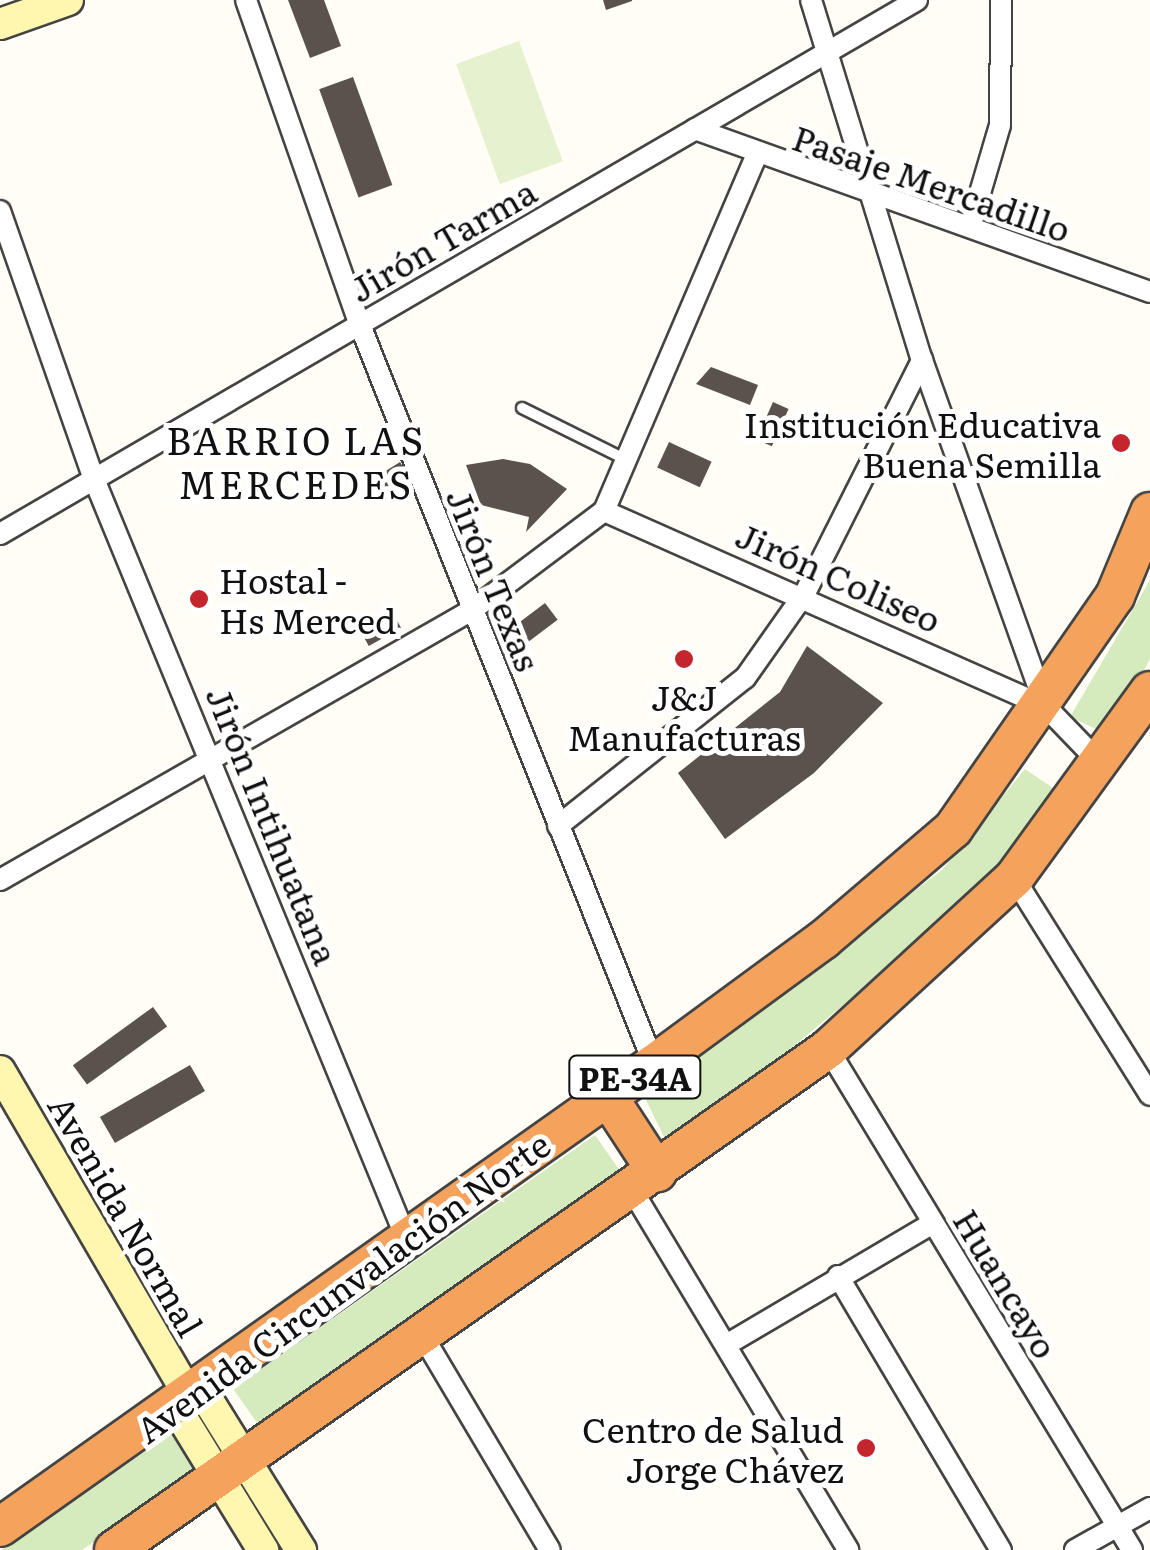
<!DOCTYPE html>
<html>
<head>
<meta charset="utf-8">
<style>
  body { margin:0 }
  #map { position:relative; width:1150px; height:1550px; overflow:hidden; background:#fffdf5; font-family:Literata,serif }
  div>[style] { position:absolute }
  .green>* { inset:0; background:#d5ebbd; transform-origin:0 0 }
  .pitch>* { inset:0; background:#e6f2cf; transform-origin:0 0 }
  .building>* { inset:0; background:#5a524d; transform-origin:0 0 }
  .roads { filter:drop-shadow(2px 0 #444) drop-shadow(-2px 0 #444) drop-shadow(0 2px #444) drop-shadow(0 -2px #444) }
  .lane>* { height:10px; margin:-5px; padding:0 5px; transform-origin:5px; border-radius:5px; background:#fff }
  .street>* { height:20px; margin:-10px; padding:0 10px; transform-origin:10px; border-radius:10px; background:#fff }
  .secondary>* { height:30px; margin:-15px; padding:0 15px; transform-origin:15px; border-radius:15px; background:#fff6b0 }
  .highway>* { height:38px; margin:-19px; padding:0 19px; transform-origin:19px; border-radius:19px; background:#f5a25d }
  .dots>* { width:28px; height:28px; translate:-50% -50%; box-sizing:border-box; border:5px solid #fff; border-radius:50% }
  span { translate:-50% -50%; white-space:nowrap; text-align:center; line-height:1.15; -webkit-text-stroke:10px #fff; paint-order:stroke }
  .shield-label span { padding:2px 8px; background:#fff; border:2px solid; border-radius:8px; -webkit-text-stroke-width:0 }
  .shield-label { font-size:32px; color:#111; font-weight:700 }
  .street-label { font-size:35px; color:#111 }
  .poi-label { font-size:35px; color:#111 }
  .right { translate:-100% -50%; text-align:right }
  .left { translate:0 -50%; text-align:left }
  .neighbourhood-label { font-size:38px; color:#111; letter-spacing:2.5px }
</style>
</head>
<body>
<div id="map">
  <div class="green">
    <div style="clip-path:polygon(1150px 580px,1150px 659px,1109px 735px,1070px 717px)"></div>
    <div style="clip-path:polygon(1025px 769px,1063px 795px,983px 889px,795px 1045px,665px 1139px,645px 1098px,943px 869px)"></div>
    <div style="left:595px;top:1135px;width:42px;height:442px;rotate:55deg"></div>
    <div style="clip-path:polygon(175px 1431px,201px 1470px,82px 1550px,1px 1550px)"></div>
  </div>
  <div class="pitch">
    <div style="left:519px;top:41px;width:128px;height:67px;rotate:70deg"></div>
  </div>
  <div class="building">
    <div style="clip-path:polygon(288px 0,324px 0,341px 46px,310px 58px)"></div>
    <div style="clip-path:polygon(603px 0,632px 0,632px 1px,606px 10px)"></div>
    <div style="left:353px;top:77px;width:115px;height:36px;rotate:70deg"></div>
    <div style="clip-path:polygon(711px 367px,758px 385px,750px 405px,696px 384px)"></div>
    <div style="left:773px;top:402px;width:17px;height:41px;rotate:24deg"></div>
    <div style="left:669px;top:442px;width:47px;height:28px;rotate:25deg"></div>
    <div style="clip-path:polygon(503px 459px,530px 464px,567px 489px,526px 532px,529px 517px,481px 505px,466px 465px)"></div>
    <div style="left:400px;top:462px;width:26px;height:31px;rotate:58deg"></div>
    <div style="left:545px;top:603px;width:21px;height:44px;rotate:53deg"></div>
    <div style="left:390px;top:608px;width:23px;height:37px;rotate:61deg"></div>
    <div style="clip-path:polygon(807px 646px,883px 703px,814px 773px,725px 839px,678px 773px,780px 692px)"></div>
    <div style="left:153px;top:1007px;width:24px;height:99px;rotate:54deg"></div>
    <div style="left:190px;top:1065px;width:30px;height:104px;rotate:60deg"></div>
  </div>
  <div class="roads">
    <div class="lane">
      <div style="left:522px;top:408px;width:119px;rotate:26.4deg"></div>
    </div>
    <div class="street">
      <div style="left:246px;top:0;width:344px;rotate:70.7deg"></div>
      <div style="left:360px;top:325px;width:795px;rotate:68.31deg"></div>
      <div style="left:811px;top:0;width:377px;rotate:72.9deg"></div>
      <div style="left:922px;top:360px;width:367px;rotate:70.4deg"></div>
      <div style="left:1045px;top:706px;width:82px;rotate:46deg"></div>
      <div style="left:695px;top:129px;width:483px;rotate:19.7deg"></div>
      <div style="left:0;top:211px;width:284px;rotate:70.7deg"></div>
      <div style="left:94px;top:479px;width:821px;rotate:67.65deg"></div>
      <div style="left:970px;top:227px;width:106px;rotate:-73.6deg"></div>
      <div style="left:1000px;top:125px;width:125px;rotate:-89.5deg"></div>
      <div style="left:604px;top:511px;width:482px;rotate:23.9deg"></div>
      <div style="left:0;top:534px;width:1061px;rotate:-30.21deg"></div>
      <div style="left:558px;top:826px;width:238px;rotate:-38.4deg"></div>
      <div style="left:745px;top:678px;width:104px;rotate:-54.8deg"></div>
      <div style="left:805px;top:593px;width:261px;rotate:-63.3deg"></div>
      <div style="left:1014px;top:878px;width:256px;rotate:57.9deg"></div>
      <div style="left:0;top:880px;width:544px;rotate:-29.77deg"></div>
      <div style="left:472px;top:610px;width:165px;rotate:-36.9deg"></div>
      <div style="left:604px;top:511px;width:385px;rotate:-66.8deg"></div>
      <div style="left:828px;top:1049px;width:586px;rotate:58.75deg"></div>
      <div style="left:632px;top:1190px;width:420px;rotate:59deg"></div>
      <div style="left:838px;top:1276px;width:319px;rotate:59.3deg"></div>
      <div style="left:421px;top:1333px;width:252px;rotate:59.3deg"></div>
      <div style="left:726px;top:1345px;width:240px;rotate:-30.5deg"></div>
      <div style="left:1075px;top:1550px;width:86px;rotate:-29.2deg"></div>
    </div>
    <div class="secondary">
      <div style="left:0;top:24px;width:72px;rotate:-19.4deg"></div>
      <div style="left:0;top:1071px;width:377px;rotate:59.8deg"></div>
      <div style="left:201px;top:1389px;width:190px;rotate:58.2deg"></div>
      <div style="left:176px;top:1408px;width:167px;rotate:58.5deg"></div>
    </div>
    <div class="highway">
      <div style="left:608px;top:1097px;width:90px;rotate:56.8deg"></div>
      <div style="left:0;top:1527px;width:801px;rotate:-35.3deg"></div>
      <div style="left:654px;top:1064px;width:210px;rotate:-36.3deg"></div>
      <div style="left:823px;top:940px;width:171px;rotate:-40.5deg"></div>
      <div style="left:953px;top:829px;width:284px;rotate:-55.2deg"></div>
      <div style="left:1115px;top:596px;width:91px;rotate:-67.4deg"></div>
      <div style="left:114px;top:1550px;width:872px;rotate:-35.06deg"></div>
      <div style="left:828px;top:1049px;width:253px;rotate:-42.6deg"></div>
      <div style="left:1014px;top:878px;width:231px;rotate:-54deg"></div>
    </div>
  </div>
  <div class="dots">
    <div style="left:1121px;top:443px;background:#c4262e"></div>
    <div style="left:199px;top:599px;background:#c4262e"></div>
    <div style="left:684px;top:659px;background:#c4262e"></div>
    <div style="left:866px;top:1448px;background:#c4262e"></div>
  </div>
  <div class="shield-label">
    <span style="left:635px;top:1077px">PE-34A</span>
  </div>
  <div class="street-label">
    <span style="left:932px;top:182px;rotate:19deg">Pasaje Mercadillo</span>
    <span style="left:442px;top:239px;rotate:-30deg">Jirón Tarma</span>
    <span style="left:839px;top:576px;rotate:24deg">Jirón Coliseo</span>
    <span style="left:495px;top:579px;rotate:68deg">Jirón Texas</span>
    <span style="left:274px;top:825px;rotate:68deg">Jirón Intihuatana</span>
    <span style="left:127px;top:1215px;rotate:60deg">Avenida Normal</span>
    <span style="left:1007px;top:1283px;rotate:59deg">Huancayo</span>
    <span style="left:342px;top:1286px;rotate:-36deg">Avenida Circunvalación Norte</span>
  </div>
  <div class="poi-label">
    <span class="right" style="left:1101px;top:443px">Institución Educativa<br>Buena Semilla</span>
    <span class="left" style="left:219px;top:599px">Hostal -<br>Hs Merced</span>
    <span style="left:684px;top:716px">J&amp;J<br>Manufacturas</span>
    <span class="right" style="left:844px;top:1448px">Centro de Salud<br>Jorge Chávez</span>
  </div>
  <div class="neighbourhood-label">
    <span style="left:296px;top:461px">BARRIO LAS<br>MERCEDES</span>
  </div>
</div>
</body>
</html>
